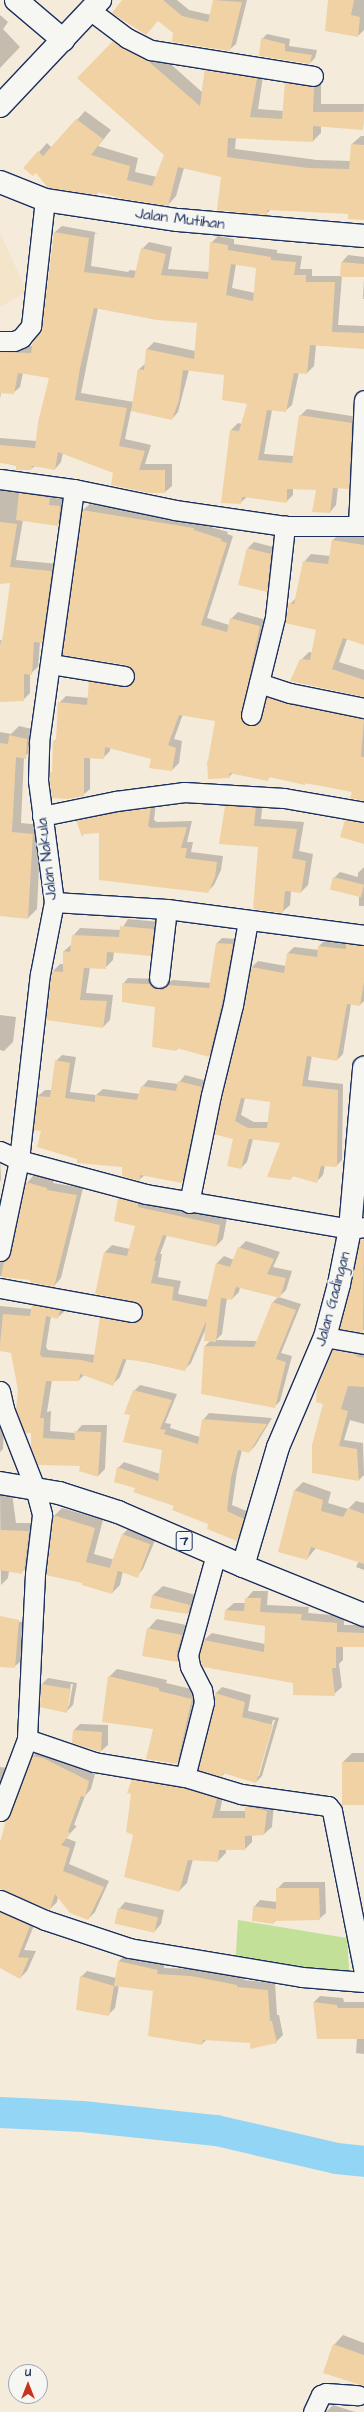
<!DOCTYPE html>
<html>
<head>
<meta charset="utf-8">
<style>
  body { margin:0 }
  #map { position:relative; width:364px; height:2412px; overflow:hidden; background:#f4ebdb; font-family:"Architects Daughter",sans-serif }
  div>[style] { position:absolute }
  .built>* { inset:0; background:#f3e4ca }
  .green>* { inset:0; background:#c3e098 }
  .shadow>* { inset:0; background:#0003 }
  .river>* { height:31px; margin:-15.5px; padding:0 15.5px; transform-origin:15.5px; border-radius:15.5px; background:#93d5f5 }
  .building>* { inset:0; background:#f1d2a4; transform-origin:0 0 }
  .roads { filter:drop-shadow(1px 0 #1b2f5e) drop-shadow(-1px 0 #1b2f5e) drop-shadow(0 1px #1b2f5e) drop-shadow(0 -1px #1b2f5e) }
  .street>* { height:19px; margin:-9.5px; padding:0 9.5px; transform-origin:9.5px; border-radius:9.5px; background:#f6f6f2 }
  .secondary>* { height:22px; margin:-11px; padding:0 11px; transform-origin:11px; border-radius:11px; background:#f6f6f2 }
  .highway>* { height:22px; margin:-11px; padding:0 11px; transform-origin:11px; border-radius:11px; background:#f6f6f2 }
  span { translate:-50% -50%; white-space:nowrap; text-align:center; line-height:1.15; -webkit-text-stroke:4px #f6f6f2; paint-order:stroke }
  .shield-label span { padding:1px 3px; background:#f6f6f2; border:1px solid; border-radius:3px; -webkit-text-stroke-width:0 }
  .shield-label { font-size:14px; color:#1b2f5e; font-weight:700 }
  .street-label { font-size:15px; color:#1b2f5e }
  .north { position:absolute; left:8px; top:2364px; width:40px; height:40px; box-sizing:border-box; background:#f6f6f2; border:1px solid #9ea6b7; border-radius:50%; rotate:0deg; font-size:11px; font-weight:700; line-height:16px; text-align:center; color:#1b2f5e }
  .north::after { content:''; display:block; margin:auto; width:14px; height:18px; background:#c8321e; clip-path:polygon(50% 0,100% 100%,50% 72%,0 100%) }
</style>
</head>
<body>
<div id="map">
  <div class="built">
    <div style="clip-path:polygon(0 233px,27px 292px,0 307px)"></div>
  </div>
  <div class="green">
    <div style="clip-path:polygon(238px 1920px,347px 1938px,350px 1984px,235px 1968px)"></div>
  </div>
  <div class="shadow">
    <div style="clip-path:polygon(124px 0,177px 0,189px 10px,211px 15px,214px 0,247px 0,236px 44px,229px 50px,174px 33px,159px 20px)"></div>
    <div style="clip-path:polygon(329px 0,364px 0,364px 30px,358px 36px)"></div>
    <div style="clip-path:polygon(0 15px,8px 22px,3px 29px,20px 47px,0 68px)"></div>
    <div style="clip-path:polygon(122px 34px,157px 52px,202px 92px,205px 70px,214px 62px,264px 70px,258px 109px,284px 111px,286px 83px,294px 75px,321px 79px,321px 104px,364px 104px,363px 129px,321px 125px,321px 133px,313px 141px,236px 137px,235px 149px,317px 160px,351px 161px,352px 144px,361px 136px,364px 136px,364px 218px,349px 213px,271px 209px,266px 214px,222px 176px,184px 168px,176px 196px,168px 205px,99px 191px,96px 194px,49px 187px,39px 152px,47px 143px,52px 148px,85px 111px,111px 130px,98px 146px,138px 158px,135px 172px,157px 177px,165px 155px,78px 78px)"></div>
    <div style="clip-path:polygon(267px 34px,290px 39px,289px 46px,317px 50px,315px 58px,310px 63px,260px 55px,262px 39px)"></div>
    <div style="clip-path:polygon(evenodd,62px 226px,95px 232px,91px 266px,128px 272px,130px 270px,137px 271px,142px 249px,149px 242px,172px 247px,168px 269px,210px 272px,211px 243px,218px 236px,234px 239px,234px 244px,277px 250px,277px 253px,302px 256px,300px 269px,312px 269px,312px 276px,341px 276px,342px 262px,348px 255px,364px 257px,364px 276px,342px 276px,338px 325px,364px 326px,364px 348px,316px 345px,314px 366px,307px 373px,299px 372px,292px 405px,285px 411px,272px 410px,264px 454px,294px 456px,300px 416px,307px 409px,358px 417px,355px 482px,348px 488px,338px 487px,336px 505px,330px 512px,318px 489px,293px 488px,293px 495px,286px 502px,247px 497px,240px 503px,222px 502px,231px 430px,238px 423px,242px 424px,248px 403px,225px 374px,189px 370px,178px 412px,172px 419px,131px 410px,125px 439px,151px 445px,145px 464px,172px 464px,172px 486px,165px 492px,63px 453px,61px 462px,55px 469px,35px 466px,31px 469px,0 462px,0 438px,37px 441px,50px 377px,23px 373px,20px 387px,13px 393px,1px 392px,0 399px,0 347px,3px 344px,33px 346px,43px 328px,55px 232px,62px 226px,236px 264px,257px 267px,255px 293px,232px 288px,236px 264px,62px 226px,98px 308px,198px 322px,195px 351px,154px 342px,147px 349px,146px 363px,138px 370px,134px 402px,81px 393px,98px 308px)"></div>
    <div style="clip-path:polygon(364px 278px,364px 299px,363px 299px)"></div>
    <div style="clip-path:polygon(0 484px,56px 492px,55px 498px,67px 500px,64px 519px,57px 525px,23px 520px,16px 560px,58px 564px,48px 635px,40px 642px,38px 667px,30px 674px,30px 693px,23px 700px,0 701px,0 640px,3px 641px,11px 583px,0 581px)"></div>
    <div style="clip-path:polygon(90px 504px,200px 521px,200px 524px,228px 532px,227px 534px,233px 536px,207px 618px,229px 625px,231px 619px,238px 612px,266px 620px,256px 720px,261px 718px,268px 698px,274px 691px,364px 711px,364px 801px,353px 791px,306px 783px,304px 784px,271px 776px,267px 780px,233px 773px,229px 777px,210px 760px,216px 720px,183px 714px,174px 739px,182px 741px,179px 763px,172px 770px,152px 758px,110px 748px,110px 751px,103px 758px,90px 757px,90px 789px,83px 795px,50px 774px,53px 771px,54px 741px,57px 739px,59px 703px,66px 696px,89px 698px,90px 682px,97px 675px,130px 681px,136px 678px,83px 510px)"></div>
    <div style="clip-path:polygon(340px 533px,364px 537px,364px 644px,347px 639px,339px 662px,364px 670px,364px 696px,301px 660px,309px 652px,313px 653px,317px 629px,290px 604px,297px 597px,304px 562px,311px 554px,330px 556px,332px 541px)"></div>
    <div style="clip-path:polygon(254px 542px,277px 548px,273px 584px,266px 590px,248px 548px)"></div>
    <div style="clip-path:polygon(19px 726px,36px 730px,35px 748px,24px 757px,21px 823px,41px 825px,37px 909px,28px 918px,0 915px,0 732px,11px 734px)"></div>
    <div style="clip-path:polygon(234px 799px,263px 800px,261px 819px,304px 822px,299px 851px,313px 854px,308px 885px,301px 892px,291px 891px,290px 905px,282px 912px,259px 846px,220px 843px,226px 806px)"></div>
    <div style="clip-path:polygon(156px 802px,154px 820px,157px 822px,192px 821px,187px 842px,193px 842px,191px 852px,223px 856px,221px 870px,214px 885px,208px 891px,77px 821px,83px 815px)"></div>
    <div style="clip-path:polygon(352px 814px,364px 815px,364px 843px,346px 820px)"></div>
    <div style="clip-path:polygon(364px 867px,364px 906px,359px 906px,359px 897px,334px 878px,340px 872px,358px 877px,358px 873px)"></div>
    <div style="clip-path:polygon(128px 919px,160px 922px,157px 947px,150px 955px,114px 951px,113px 960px,105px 968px,90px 967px,86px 993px,113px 995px,110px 1020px,103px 1027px,53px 971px,60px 964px,64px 964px,64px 951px,72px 944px,73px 936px,80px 928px,121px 930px)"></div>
    <div style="clip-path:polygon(222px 938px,238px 939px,214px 1050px,209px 1056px,178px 1048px,176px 1050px,156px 1006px,123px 984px,128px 978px,156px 979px,164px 984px,173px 980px,211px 983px,217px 943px)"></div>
    <div style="clip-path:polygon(evenodd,354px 938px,364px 939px,364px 1001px,360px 1005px,351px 1004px,343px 1054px,337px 1060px,312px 1055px,308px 1080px,343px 1084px,342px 1160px,336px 1166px,325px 1165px,323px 1175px,317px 1181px,294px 1175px,290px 1179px,282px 1142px,253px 1139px,247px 1162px,241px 1168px,234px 1139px,215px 1134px,252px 967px,258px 961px,286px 966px,288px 953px,294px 947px,319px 950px,319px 946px,325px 940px,349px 943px,354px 938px,245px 1098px,271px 1101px,268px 1122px,254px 1122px,241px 1115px,245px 1098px)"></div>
    <div style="clip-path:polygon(0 1015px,16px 1017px,13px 1042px,4px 1051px,0 1050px)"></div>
    <div style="clip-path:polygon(62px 1055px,76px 1057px,70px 1092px,96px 1095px,103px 1089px,140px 1094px,142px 1087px,148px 1080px,178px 1084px,185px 1075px,207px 1081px,188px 1176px,181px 1182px,145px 1175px,139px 1180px,123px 1166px,78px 1159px,42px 1131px,38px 1096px,45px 1090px,52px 1090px,56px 1061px)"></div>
    <div style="clip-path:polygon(0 1156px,1px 1179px,0 1182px)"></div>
    <div style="clip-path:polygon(34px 1175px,54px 1180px,53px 1183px,83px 1188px,61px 1278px,54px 1286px,31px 1279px,0 1276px,0 1262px,12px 1253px,27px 1183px)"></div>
    <div style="clip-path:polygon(evenodd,126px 1192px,144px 1200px,227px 1218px,223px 1239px,216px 1246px,167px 1235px,160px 1254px,162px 1254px,158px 1277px,181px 1281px,178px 1294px,209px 1300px,217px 1263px,224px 1256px,234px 1260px,239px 1248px,246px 1241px,280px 1252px,273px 1267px,292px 1271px,286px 1290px,279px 1297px,301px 1304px,281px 1353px,292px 1356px,280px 1401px,274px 1407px,205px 1346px,210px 1341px,206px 1328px,191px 1363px,184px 1370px,127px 1358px,120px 1377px,113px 1384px,84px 1375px,79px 1380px,52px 1380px,47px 1412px,51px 1411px,50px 1431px,75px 1433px,82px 1425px,107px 1425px,105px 1469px,98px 1476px,32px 1432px,19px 1389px,12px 1352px,0 1350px,0 1306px,32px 1309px,33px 1305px,39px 1299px,66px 1303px,65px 1311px,58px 1317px,51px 1316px,46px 1347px,48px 1350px,96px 1355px,101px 1318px,108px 1311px,138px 1316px,142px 1315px,144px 1308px,105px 1252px,112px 1245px,130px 1249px,137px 1226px,119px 1198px,126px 1192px,240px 1287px,279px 1296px,273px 1302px,258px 1341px,216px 1340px,222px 1334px,227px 1298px,232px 1299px,239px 1292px,240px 1287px)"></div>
    <div style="clip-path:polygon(364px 1237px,364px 1330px,362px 1331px,341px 1328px)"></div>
    <div style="clip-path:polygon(340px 1344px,364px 1351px,364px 1424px,350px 1420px,344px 1440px,363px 1443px,364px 1475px,359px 1480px,313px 1472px,334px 1350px)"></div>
    <div style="clip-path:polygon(140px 1385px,177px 1394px,165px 1423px,171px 1424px,170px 1428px,200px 1437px,203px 1420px,209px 1413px,272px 1418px,255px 1446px,249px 1452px,242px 1450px,237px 1471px,232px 1505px,249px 1512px,243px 1533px,237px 1539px,175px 1505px,136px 1487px,118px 1468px,124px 1462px,160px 1474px,163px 1449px,131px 1415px,134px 1391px)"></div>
    <div style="clip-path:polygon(0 1424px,4px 1424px,3px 1449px,0 1452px)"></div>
    <div style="clip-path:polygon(303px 1482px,331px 1492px,328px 1503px,348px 1509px,356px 1501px,364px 1503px,364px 1570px,356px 1567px,359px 1561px,316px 1548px,307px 1559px,279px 1551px,295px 1490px)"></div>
    <div style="clip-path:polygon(0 1491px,12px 1493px,16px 1523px,36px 1523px,31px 1562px,21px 1573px,9px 1571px,8px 1578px,1px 1585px)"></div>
    <div style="clip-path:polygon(62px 1508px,103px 1520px,94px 1554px,115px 1560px,123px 1534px,129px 1528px,156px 1538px,143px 1569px,137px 1576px,123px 1571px,120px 1585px,112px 1593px,83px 1585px,54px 1516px)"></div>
    <div style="clip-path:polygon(163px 1586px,199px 1596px,197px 1604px,188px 1613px,151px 1608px,153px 1595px)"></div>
    <div style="clip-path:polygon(253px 1591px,268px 1591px,267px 1605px,309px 1607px,308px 1613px,344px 1616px,344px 1625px,364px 1625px,364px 1646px,343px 1646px,343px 1660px,339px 1664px,342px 1687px,334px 1694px,294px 1683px,204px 1640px,212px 1633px,265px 1644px,267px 1625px,225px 1619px,226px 1610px,234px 1603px,246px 1603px,246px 1599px)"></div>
    <div style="clip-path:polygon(157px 1619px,191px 1626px,187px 1652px,178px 1661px,148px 1629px)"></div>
    <div style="clip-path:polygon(3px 1621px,24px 1622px,21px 1661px,14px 1667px,0 1666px,0 1624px)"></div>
    <div style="clip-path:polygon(117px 1669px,167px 1680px,166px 1683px,200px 1691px,184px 1755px,176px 1763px,154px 1728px,109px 1677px)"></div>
    <div style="clip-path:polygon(evenodd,48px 1678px,77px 1683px,73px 1705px,66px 1712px,42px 1684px,48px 1678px,71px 1684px,73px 1684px,69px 1706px,67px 1706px,71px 1684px)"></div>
    <div style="clip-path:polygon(evenodd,222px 1687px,251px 1695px,248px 1711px,279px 1718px,262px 1776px,256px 1782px,225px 1773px,222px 1776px,216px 1705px,216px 1693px,222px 1687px,273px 1720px,275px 1720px,259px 1776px,257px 1776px,273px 1720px)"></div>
    <div style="clip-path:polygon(80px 1724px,108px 1725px,108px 1745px,101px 1751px,73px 1742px,74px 1730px)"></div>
    <div style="clip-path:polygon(40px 1750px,50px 1751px,95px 1774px,91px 1789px,85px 1796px,74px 1825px,77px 1826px,66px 1838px,76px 1842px,69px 1864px,109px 1881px,95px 1912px,88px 1919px,58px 1897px,57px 1902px,50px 1909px,0 1881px,0 1842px,33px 1756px)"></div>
    <div style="clip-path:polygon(352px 1753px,364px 1753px,364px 1804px,343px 1762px)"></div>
    <div style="clip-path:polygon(0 1767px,8px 1768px,0 1792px)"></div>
    <div style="clip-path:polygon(140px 1772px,224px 1791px,220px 1811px,246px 1811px,246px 1807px,254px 1799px,274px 1803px,272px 1827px,264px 1834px,252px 1835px,252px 1842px,245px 1849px,226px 1849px,226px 1853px,218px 1861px,193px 1859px,187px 1883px,179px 1891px,134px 1834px,132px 1780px)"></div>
    <div style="clip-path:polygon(284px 1882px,325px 1882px,326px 1913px,319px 1919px,277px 1920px,273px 1923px,254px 1907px,260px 1900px,277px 1902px,277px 1889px)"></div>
    <div style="clip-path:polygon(125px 1902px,164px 1910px,161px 1924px,155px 1931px,119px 1909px)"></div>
    <div style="clip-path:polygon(0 1904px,37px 1918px,24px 1950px,36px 1951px,27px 1971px,20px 1978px,0 1967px)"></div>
    <div style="clip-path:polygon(126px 1954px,165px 1963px,164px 1968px,199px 1969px,244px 1978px,244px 1980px,275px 1983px,277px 2015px,279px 2015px,283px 2035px,276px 2042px,207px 2039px,202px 2044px,154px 1990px,119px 1985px,115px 2008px,108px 2015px,81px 1977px,87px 1971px,116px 1978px,119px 1961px)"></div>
    <div style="clip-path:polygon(320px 1996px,343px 1998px,344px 2002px,364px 2002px,364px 2054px,356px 2053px,357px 2038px,314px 2002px)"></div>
    <div style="clip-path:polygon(343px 2335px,364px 2343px,364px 2385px,334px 2345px)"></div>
    <div style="clip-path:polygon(333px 2405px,355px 2412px,326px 2412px)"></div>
  </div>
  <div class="river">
    <div style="left:0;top:2112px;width:82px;rotate:2.8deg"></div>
    <div style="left:82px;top:2116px;width:135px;rotate:6deg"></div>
    <div style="left:216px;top:2130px;width:123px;rotate:13.1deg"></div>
    <div style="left:336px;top:2158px;width:28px;rotate:6deg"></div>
  </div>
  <div class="building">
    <div style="clip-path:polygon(122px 0,163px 0,182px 16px,208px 22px,213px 0,242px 2px,230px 51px,172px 42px,173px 33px,158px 21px,146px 35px,112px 13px)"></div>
    <div style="clip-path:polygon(328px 0,354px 0,351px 15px,360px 17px,358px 37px,325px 31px)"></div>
    <div style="clip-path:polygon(261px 38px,285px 44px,285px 51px,312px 55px,310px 64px,259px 56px)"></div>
    <div style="clip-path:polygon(113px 41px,148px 61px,200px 106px,205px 70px,257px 78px,250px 117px,282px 119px,285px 83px,314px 87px,313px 112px,364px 112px,363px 130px,313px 126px,313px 142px,228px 138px,227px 157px,308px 168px,349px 169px,351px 144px,364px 145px,364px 220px,348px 219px,348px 214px,267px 210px,267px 215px,217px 210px,221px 177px,178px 167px,168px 206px,124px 199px,97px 192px,96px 195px,48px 188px,36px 173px,33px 176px,23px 168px,38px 151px,43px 156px,76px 119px,103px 139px,91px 155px,130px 166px,127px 180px,152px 186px,164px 155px,77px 78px)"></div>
    <div style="clip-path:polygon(evenodd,54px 232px,89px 238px,84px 272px,134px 278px,141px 248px,166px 254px,161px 275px,208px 279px,210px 242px,228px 245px,228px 250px,271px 257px,271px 260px,296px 262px,294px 275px,306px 275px,306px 282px,335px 282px,332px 332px,364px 333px,364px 349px,310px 345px,307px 374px,294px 373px,286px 412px,267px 410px,258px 460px,292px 463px,299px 415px,352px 423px,349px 489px,333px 488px,330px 513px,312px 512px,316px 490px,287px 489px,287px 503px,242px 497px,241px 504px,221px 503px,230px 430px,239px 431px,247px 404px,222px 400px,224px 375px,183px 370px,179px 400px,172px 420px,131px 411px,138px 369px,144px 370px,146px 349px,194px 359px,197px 323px,157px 320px,94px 308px,80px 368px,75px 400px,127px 408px,119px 446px,145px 451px,139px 470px,165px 470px,165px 493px,149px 493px,111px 485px,113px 473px,58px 452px,55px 470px,32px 466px,31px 470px,16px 470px,16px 465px,0 463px,0 445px,35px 448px,38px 422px,49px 378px,18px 373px,14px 394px,0 393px,0 352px,31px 353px,33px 341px,42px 327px,54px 232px,231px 264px,256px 268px,253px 301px,226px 295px,231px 264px)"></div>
    <div style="clip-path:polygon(341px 262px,364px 264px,364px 277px,340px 277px)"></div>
    <div style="clip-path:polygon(19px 493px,50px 498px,49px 505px,60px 506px,58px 526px,16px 520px)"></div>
    <div style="clip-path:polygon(82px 510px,194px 528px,194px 530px,222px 539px,221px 541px,227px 543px,201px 625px,227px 632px,230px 618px,260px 626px,241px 718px,249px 726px,259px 723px,267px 697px,288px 704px,364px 719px,361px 757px,364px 757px,364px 801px,350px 798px,352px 792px,305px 783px,305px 785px,269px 777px,268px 781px,229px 773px,230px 778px,208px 779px,207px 761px,208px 761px,215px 721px,179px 715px,168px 745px,176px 748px,172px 771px,149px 768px,151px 759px,105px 747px,104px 759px,84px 758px,84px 796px,68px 799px,52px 798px,49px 773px,52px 773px,53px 741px,56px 741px,58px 702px,87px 705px,89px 681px,123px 687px,132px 683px,135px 677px,134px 672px,126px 665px,62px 655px)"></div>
    <div style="clip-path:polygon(0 522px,17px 524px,10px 567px,52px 571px,42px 643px,34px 642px,32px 675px,24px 674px,24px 701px,0 702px,0 645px,3px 636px,10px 583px,0 584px)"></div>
    <div style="clip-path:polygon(332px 540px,364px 545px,364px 645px,343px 638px,332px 669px,364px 680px,364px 697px,290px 681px,300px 659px,310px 660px,316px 630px,285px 623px,289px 603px,294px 604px,303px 561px,328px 564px)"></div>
    <div style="clip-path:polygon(247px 548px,271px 554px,267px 592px,238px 585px)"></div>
    <div style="clip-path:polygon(9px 735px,27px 739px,26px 759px,16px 757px,12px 832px,33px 834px,28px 919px,0 916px,0 743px,8px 744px)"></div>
    <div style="clip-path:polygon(225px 806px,256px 807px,254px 826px,297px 829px,292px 858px,306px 861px,301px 893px,285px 891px,283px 913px,253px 909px,258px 847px,219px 844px)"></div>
    <div style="clip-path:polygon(151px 807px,148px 826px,151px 828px,187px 827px,181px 848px,187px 848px,185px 858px,217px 862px,215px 877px,208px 893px,99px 880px,99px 833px,84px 834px,82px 837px,76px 820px)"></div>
    <div style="clip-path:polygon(345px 820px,364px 823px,364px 844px,340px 837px)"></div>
    <div style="left:333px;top:877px;width:32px;height:13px;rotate:14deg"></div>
    <div style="clip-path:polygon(120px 926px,154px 929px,151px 956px,107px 952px,106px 969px,84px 968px,80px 1000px,107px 1001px,103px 1028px,46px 1020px,52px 971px,63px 972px,63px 951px,70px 952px,72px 935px,119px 937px)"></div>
    <div style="clip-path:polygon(216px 943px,233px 944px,222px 1003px,209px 1057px,177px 1048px,176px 1051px,152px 1047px,155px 1007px,122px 1002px,122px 983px,150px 984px,158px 989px,167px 985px,209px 988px)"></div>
    <div style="clip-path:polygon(evenodd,346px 944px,364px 946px,364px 982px,360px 1006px,347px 1004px,337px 1061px,307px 1056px,302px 1086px,338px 1090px,337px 1167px,321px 1166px,317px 1183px,292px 1176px,291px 1180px,267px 1177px,280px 1143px,249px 1139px,241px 1169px,227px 1166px,233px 1139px,214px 1134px,251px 967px,284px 973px,287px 953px,317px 957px,318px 946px,346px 949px,346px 944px,241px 1098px,270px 1102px,267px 1128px,248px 1128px,235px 1121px,241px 1098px)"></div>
    <div style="clip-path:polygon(55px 1060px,70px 1063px,65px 1098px,95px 1102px,95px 1095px,137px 1100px,141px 1086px,176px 1091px,178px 1081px,202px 1087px,182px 1183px,140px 1175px,140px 1181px,122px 1176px,122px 1167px,77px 1163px,77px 1159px,37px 1147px,41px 1131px,33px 1130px,37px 1096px,50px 1097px)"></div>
    <div style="clip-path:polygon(26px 1182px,47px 1188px,47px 1190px,77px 1195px,54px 1287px,30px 1282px,30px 1280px,1px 1277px,4px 1261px,11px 1253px)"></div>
    <div style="clip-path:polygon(118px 1198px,138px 1203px,138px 1207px,220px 1225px,216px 1247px,163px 1235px,154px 1261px,156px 1261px,151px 1283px,174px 1287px,172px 1300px,206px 1307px,216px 1263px,230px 1267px,238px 1247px,274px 1259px,267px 1274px,286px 1278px,280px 1298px,236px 1287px,232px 1300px,221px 1298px,216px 1342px,204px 1341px,206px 1321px,185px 1371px,146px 1362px,123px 1359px,113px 1386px,80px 1374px,79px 1381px,46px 1381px,40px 1418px,44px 1418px,43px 1438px,75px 1440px,74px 1431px,101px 1432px,98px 1477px,79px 1471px,80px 1466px,38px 1465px,31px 1448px,31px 1433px,25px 1433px,16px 1410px,18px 1390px,11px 1353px,0 1351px,0 1344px,3px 1314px,30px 1316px,32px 1305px,60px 1310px,58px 1319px,46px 1316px,40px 1354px,42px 1357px,82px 1360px,93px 1363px,100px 1317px,130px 1323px,141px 1319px,142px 1309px,139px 1303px,95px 1294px,104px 1252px,127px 1256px,135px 1226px,114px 1221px)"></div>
    <div style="clip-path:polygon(360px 1240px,364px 1241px,363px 1333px,340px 1329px)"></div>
    <div style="clip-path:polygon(272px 1302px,296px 1310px,276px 1359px,286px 1362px,275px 1408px,201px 1394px,204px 1346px,254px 1347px)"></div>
    <div style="clip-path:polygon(333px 1350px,356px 1354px,356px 1356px,364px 1358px,364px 1387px,348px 1386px,341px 1409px,348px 1411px,339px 1446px,357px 1449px,359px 1481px,312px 1473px,312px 1445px,323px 1404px,316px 1402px,317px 1388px)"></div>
    <div style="clip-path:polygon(133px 1390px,172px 1400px,160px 1429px,166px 1430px,164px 1434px,198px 1444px,202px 1419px,267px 1424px,249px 1453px,238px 1450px,231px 1478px,227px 1511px,244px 1519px,237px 1541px,207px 1529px,208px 1524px,172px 1510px,174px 1506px,133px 1492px,135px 1488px,114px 1482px,117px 1467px,158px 1481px,162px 1450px,123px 1442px,130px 1415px,124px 1414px)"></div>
    <div style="clip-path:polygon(294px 1490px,323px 1500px,321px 1511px,343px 1517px,348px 1508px,364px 1514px,364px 1564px,311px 1547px,307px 1560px,278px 1552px)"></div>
    <div style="clip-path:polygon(53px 1515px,95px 1528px,86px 1562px,118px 1570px,112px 1594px,82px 1585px,82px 1583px,46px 1575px)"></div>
    <div style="clip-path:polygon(0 1530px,29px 1531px,24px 1571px,22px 1570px,22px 1574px,0 1570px)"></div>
    <div style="left:122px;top:1534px;width:30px;height:36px;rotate:20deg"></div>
    <div style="clip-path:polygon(152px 1595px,190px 1605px,188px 1614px,150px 1608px)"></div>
    <div style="clip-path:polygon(245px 1598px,261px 1598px,260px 1612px,302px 1614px,301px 1620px,337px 1623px,337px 1632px,364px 1633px,364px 1647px,336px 1647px,336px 1668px,332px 1668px,335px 1696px,293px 1695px,293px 1683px,203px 1667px,199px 1656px,204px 1640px,264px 1652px,265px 1626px,224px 1620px,225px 1610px,244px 1611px)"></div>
    <div style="clip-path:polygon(0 1616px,19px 1620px,15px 1668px,0 1667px)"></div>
    <div style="clip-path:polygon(147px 1628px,182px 1635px,177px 1652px,178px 1662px,142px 1656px)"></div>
    <div style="clip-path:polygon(108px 1676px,159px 1688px,159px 1691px,192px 1699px,177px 1764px,146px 1759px,153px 1729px,102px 1722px)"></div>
    <div style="clip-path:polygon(41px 1684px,71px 1689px,67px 1713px,40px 1707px)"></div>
    <div style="clip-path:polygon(215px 1693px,245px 1702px,242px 1717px,273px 1725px,256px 1783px,223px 1773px,222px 1777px,198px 1770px,215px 1705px)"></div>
    <div style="clip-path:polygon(73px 1730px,102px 1732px,101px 1752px,72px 1743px)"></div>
    <div style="clip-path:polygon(32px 1756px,43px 1758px,89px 1781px,85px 1797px,81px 1796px,68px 1832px,71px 1833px,61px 1845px,70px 1848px,63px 1871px,104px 1887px,88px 1920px,70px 1913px,55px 1894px,50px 1910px,0 1889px,0 1843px,6px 1820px,10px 1815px)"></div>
    <div style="left:342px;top:1762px;width:22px;height:43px"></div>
    <div style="clip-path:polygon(132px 1779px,182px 1788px,217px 1798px,212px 1818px,245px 1818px,245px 1806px,267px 1811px,264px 1835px,245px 1836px,245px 1850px,219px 1850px,218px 1862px,188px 1860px,179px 1892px,124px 1877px,133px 1835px,126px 1832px,131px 1794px,127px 1793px)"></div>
    <div style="clip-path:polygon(276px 1888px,319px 1888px,320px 1920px,274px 1921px,274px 1924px,252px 1921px,253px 1906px,276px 1909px)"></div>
    <div style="left:118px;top:1908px;width:41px;height:16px;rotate:13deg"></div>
    <div style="clip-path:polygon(0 1912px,30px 1926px,18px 1957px,29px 1958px,20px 1979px,0 1968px)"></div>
    <div style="clip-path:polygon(118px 1961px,158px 1970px,157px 1974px,191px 1976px,237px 1985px,237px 1987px,268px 1990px,270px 2021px,272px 2021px,277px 2043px,250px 2049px,250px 2043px,203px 2040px,202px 2045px,148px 2036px,153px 1991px,114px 1986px)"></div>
    <div style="clip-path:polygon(80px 1976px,114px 1986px,109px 2016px,76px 2010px)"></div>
    <div style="clip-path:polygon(313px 2002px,337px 2005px,338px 2008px,364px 2008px,364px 2039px,317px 2039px)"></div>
    <div style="clip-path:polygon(333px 2344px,364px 2355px,364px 2386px,323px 2373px)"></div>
  </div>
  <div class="roads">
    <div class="street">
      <div style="left:91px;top:11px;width:45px;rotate:36.9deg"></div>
      <div style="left:127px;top:38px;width:27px;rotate:27deg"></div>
      <div style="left:151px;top:50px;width:164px;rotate:9.1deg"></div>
      <div style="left:0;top:341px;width:14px"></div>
      <div style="left:14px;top:341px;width:8px;rotate:-23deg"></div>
      <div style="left:21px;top:338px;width:16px;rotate:-50deg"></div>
      <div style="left:31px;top:326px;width:127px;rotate:-83.7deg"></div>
      <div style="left:0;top:479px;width:75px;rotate:7.7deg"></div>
      <div style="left:74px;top:489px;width:103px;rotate:11.7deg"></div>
      <div style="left:175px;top:510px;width:111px;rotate:8.3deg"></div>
      <div style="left:285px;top:526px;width:79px"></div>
      <div style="left:358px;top:525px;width:125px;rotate:-87.3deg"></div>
      <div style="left:51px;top:664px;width:74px;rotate:9.3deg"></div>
      <div style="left:259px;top:683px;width:33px;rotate:18deg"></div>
      <div style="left:290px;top:693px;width:76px;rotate:11.5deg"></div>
      <div style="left:251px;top:715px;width:101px;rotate:-76.2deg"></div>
      <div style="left:275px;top:617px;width:92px;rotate:-83.7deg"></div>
      <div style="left:42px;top:816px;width:76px;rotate:-11.5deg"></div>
      <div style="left:116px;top:801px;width:69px;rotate:-7.5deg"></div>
      <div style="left:184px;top:792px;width:100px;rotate:3.4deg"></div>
      <div style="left:284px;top:798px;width:81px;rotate:9.9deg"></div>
      <div style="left:54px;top:902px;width:113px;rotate:3.5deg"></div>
      <div style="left:167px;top:909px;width:199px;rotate:7.5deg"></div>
      <div style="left:159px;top:978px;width:69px;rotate:-83.4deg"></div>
      <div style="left:0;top:1151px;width:21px;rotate:25deg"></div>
      <div style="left:19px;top:1160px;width:131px;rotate:15deg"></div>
      <div style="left:146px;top:1194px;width:207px;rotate:9.7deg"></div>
      <div style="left:350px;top:1229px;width:14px;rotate:-8deg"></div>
      <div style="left:189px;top:1203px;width:110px;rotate:-78.5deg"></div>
      <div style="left:211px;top:1095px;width:93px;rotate:-76.3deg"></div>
      <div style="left:233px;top:1005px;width:85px;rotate:-79.9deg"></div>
      <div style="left:0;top:1251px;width:93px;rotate:-78.2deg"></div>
      <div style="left:19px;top:1160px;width:187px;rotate:-83.6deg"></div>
      <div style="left:40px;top:974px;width:73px;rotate:-79deg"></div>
      <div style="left:54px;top:902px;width:123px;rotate:-97.5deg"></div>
      <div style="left:38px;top:780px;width:38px;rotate:-88deg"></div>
      <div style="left:39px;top:742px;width:255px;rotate:-82.1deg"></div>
      <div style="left:0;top:1288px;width:134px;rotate:10.3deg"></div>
      <div style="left:325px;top:1337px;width:40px;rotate:10deg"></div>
      <div style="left:0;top:1391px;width:18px;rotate:77deg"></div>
      <div style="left:4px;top:1409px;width:85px;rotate:68.6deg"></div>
      <div style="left:35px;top:1488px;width:28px;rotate:75deg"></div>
      <div style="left:42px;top:1515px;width:59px;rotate:96.8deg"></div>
      <div style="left:35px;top:1574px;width:165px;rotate:92.8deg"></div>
      <div style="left:27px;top:1739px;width:77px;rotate:110.6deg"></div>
      <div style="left:27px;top:1739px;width:71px;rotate:18.9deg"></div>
      <div style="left:94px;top:1762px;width:92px;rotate:9.4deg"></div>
      <div style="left:185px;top:1777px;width:59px;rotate:16.9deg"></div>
      <div style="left:241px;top:1794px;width:88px;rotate:7.9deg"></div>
      <div style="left:328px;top:1806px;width:6px;rotate:51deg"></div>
      <div style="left:332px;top:1811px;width:164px;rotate:78.8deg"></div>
      <div style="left:185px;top:1777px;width:77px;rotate:-75.8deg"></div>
      <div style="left:204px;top:1702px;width:12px;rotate:-99deg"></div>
      <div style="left:202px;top:1690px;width:27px;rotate:-117deg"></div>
      <div style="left:190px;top:1666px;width:11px;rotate:-100deg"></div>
      <div style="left:188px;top:1655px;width:105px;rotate:-74.5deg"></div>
      <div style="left:0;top:1900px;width:49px;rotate:24deg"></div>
      <div style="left:45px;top:1920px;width:89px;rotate:18.4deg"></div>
      <div style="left:129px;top:1948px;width:175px;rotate:9.5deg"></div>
      <div style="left:302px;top:1977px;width:62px;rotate:4.6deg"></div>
      <div style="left:313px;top:2412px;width:19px;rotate:-65deg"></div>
      <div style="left:321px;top:2395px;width:5px;rotate:-22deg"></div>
      <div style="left:326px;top:2393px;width:32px;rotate:4deg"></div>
    </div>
    <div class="secondary">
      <div style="left:16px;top:0;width:62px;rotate:40.4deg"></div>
      <div style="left:0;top:106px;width:146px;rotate:-46.7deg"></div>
      <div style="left:0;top:182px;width:48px;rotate:21.8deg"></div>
      <div style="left:45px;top:200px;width:134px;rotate:8.6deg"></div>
      <div style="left:178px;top:220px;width:187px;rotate:4.9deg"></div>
      <div style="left:243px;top:1566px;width:124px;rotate:-73.6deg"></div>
      <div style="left:278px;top:1447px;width:120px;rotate:-66.9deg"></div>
      <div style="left:325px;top:1337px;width:55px;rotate:-75.2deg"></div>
      <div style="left:339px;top:1284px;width:56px;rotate:-78.7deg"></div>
      <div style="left:350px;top:1229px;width:162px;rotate:-85deg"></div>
    </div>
    <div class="highway">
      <div style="left:0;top:1483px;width:60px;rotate:9.6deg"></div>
      <div style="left:59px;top:1493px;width:62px;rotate:17.9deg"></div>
      <div style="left:118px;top:1512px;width:136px;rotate:23.4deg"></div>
      <div style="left:243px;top:1566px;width:131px;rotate:22deg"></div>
    </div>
  </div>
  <div class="shield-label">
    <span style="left:184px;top:1541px">7</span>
  </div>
  <div class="street-label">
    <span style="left:180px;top:219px;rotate:7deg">Jalan Mutihan</span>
    <span style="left:47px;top:859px;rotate:-97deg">Jalan Nakula</span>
    <span style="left:333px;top:1299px;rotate:-75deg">Jalan Gadingan</span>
  </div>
  <div class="north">U</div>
</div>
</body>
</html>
